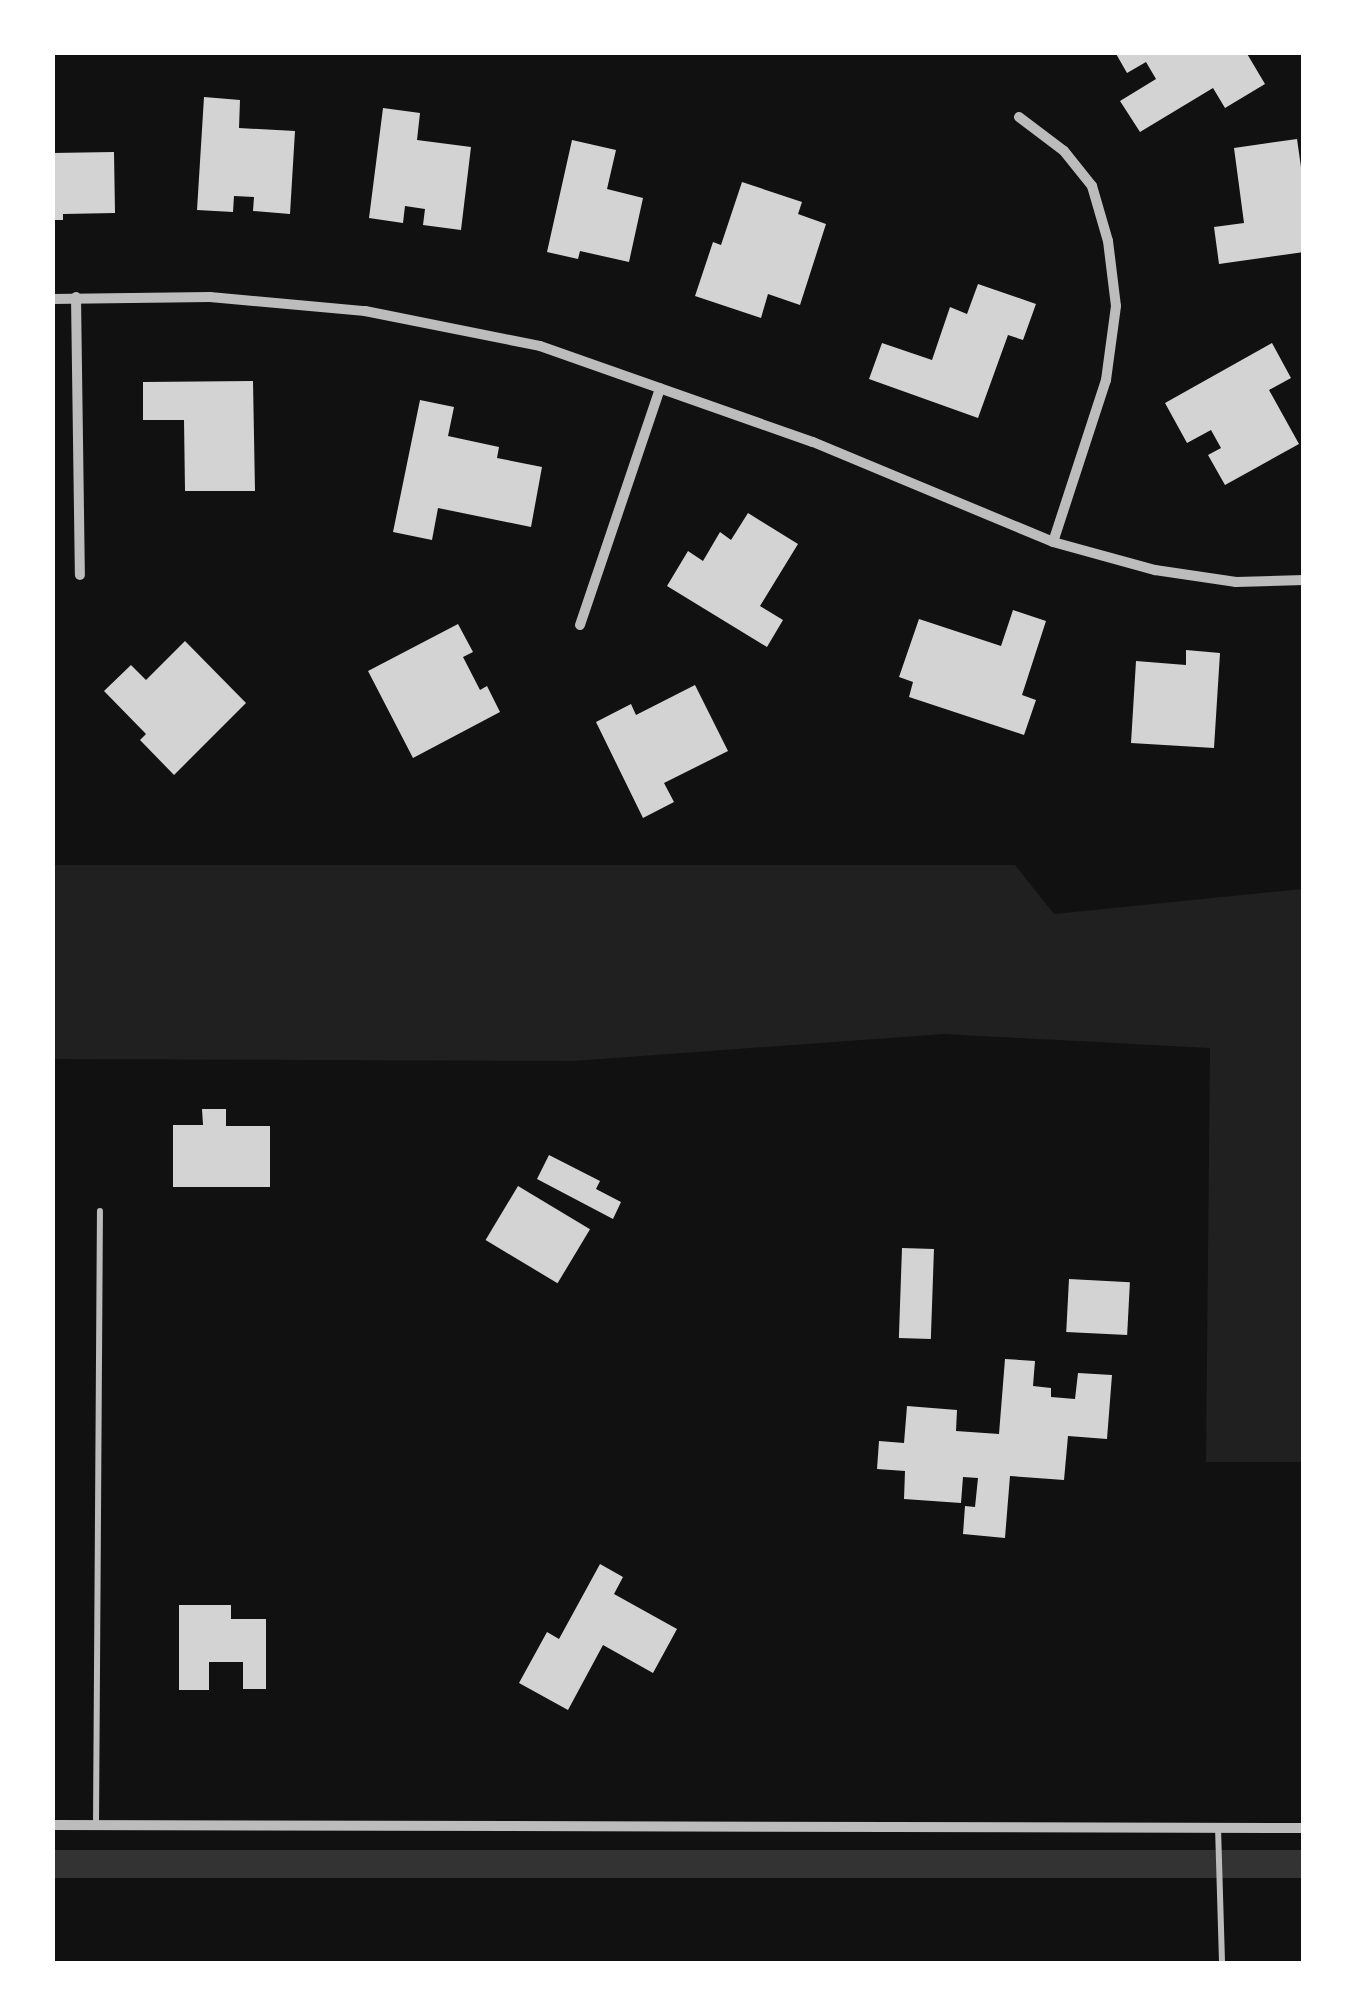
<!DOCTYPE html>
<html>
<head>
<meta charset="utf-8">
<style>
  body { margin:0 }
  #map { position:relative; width:1356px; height:2016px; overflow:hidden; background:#111; font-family:Cabin,sans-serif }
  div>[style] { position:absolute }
  .green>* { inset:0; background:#202020 }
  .canal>* { height:28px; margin:-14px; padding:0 14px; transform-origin:14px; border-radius:14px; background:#333 }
  .building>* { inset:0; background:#d3d3d3; transform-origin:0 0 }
  .service>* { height:6px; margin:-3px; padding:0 3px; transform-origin:3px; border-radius:3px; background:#bcbcbc }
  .minor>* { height:10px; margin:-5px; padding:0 5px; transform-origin:5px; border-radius:5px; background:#bcbcbc }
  span { translate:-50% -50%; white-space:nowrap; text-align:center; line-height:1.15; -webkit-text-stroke:10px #fff; paint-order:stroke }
  .frame { position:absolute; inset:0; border:55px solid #fff; pointer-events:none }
</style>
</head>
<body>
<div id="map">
  <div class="green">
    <div style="clip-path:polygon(53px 865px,1015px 865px,1054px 914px,1303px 889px,1303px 1462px,1206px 1462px,1210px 1048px,944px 1034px,573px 1061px,53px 1059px)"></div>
  </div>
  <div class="canal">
    <div style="left:52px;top:1864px;width:1252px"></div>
  </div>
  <div class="building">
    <div style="clip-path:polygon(1115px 52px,1246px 52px,1265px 84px,1225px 108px,1213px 88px,1140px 132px,1120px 101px,1156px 79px,1146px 62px,1127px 73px)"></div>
    <div style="clip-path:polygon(204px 97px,240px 100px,239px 128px,295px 131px,290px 214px,253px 211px,254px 197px,234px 196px,233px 212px,197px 210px)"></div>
    <div style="clip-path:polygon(383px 108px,420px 113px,417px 140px,471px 147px,461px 230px,423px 225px,425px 209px,405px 206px,403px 223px,369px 218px)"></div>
    <div style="clip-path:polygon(1297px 139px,1304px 188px,1304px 252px,1219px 264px,1214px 227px,1244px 223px,1234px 148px)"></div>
    <div style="clip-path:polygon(572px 140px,616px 150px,607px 189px,643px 198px,629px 262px,580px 251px,578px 259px,547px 252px)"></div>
    <div style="clip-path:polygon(114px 152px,115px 213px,63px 214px,63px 220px,52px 220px,52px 153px)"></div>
    <div style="clip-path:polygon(742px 182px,802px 202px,798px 214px,826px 224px,800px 305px,768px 294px,761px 318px,695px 296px,713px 242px,721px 245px)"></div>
    <div style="clip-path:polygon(978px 284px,1036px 304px,1023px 340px,1008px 335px,978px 418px,869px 379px,882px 343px,932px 360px,950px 307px,967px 314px)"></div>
    <div style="clip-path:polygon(1272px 343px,1291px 378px,1269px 390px,1299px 444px,1225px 485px,1208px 455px,1221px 448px,1211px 430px,1187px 443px,1165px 403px)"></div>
    <div style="clip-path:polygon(253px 381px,255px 491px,185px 491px,184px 420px,143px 420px,143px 382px)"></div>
    <div style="clip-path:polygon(420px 400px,454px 407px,448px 436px,499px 447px,497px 458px,542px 467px,531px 527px,438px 508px,432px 540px,393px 532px)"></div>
    <div style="clip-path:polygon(748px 513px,798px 544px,760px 606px,783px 620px,767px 647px,667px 586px,688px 551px,703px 561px,720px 532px,731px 540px)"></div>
    <div style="clip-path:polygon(1013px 610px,1046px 621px,1022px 695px,1036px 700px,1024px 735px,909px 697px,913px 682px,899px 677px,919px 619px,1001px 646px)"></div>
    <div style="clip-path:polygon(458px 624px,473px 652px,463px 657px,480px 690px,487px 686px,500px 712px,413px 758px,368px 671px)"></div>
    <div style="clip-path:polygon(185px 641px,246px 703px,174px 775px,140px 740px,146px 734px,104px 691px,131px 665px,146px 680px)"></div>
    <div style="clip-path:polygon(1186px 650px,1220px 653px,1214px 748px,1131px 743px,1136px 661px,1186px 665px)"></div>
    <div style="clip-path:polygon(695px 685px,728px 751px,664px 783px,674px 802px,643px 818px,596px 722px,631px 704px,636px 715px)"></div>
    <div style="clip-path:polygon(202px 1109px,226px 1109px,226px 1126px,270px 1126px,270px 1187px,173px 1187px,173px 1125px,203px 1125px)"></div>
    <div style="clip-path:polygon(549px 1155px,600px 1181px,596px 1189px,621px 1202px,613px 1219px,537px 1179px)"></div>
    <div style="left:518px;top:1186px;width:84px;height:63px;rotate:31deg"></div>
    <div style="left:902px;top:1248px;width:32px;height:90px;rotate:2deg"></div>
    <div style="left:1069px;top:1279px;width:61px;height:53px;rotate:3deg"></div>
    <div style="clip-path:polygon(1005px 1359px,1035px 1361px,1033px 1386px,1051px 1388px,1051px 1397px,1075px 1399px,1078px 1373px,1112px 1375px,1107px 1439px,1068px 1436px,1064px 1480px,1010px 1476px,1005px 1538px,963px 1534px,965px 1506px,975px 1507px,978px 1478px,963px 1477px,961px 1503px,904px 1499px,905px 1471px,877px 1469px,879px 1441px,904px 1443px,907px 1406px,957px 1410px,956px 1431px,999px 1434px)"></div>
    <div style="clip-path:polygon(600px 1564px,623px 1577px,614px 1594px,677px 1629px,653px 1673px,603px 1645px,568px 1710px,519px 1683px,547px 1632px,559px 1639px)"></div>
    <div style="clip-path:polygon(179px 1605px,231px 1605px,231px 1619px,266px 1619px,266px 1689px,243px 1689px,243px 1662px,209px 1662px,209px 1690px,179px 1690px)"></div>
  </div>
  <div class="service">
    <div style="left:96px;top:1824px;width:613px;rotate:-89.63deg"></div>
    <div style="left:1218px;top:1827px;width:137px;rotate:88.3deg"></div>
  </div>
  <div class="minor">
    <div style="left:1019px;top:117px;width:56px;rotate:37.1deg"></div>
    <div style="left:1064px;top:151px;width:45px;rotate:51.3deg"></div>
    <div style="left:1092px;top:186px;width:57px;rotate:73.8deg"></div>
    <div style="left:1108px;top:241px;width:65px;rotate:83deg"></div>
    <div style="left:1116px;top:306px;width:75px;rotate:97.7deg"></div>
    <div style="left:1106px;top:380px;width:170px;rotate:108.1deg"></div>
    <div style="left:76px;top:297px;width:278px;rotate:89.2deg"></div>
    <div style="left:52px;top:299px;width:158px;rotate:-0.7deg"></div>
    <div style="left:210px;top:297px;width:156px;rotate:5.2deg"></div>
    <div style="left:365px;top:311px;width:178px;rotate:11.3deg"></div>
    <div style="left:540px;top:346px;width:289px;rotate:19.4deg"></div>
    <div style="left:813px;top:442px;width:260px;rotate:22.6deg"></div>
    <div style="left:1053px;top:542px;width:106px;rotate:15.4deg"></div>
    <div style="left:1155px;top:570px;width:82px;rotate:8.4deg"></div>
    <div style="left:1236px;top:582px;width:68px;rotate:-1.7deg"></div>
    <div style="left:580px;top:625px;width:250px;rotate:-71.3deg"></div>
    <div style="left:52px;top:1825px;width:1252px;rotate:0.14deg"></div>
  </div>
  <div class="frame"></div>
</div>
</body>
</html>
